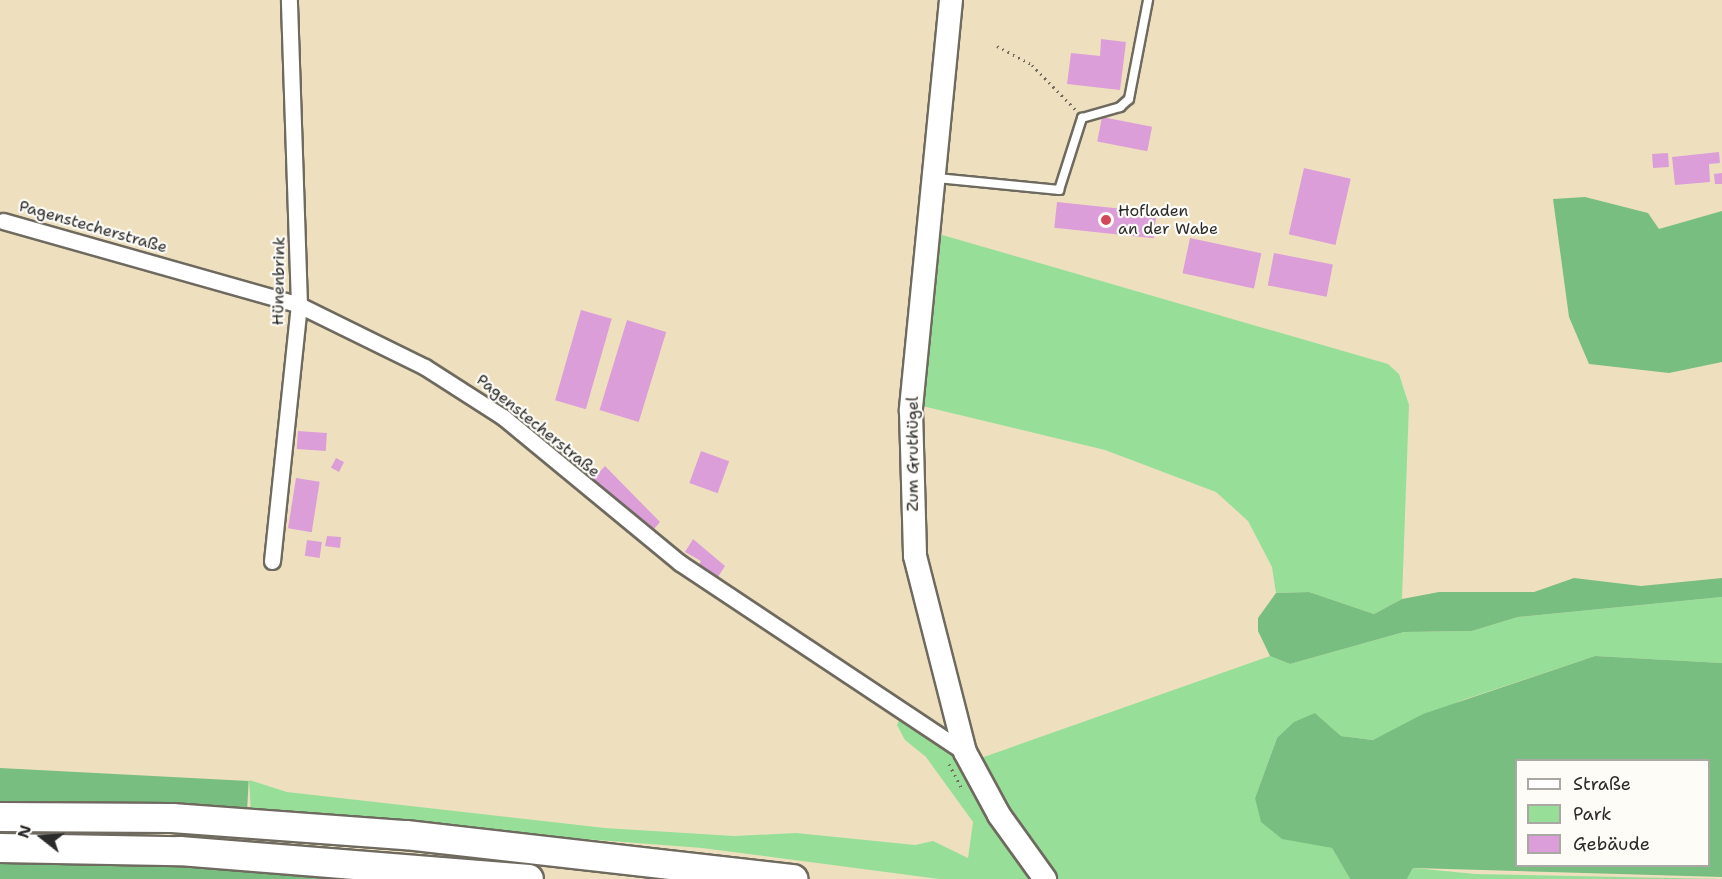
<!DOCTYPE html>
<html>
<head>
<meta charset="utf-8">
<style>
  body { margin:0 }
  #map { position:relative; width:1722px; height:879px; overflow:hidden; background:#eee0bf; font-family:"Shantell Sans",sans-serif }
  div>[style] { position:absolute }
  .green>* { inset:0; background:#97df99 }
  .forest>* { inset:0; background:#79be81; transform-origin:0 0 }
  .building>* { inset:0; background:#dc9ed8; transform-origin:0 0 }
  .path>* { height:3px; margin-top:-1.5px; transform-origin:0; background:repeating-linear-gradient(90deg,#6f6a5f 0 1.5px,transparent 0 6px) }
  .roads { filter:drop-shadow(2px 0 #6f6a5f) drop-shadow(-2px 0 #6f6a5f) drop-shadow(0 2px #6f6a5f) drop-shadow(0 -2px #6f6a5f) }
  .lane>* { height:8px; margin:-4px; padding:0 4px; transform-origin:4px; border-radius:4px; background:#fff }
  .street>* { height:15px; margin:-7.5px; padding:0 7.5px; transform-origin:7.5px; border-radius:7.5px; background:#fff }
  .secondary>* { height:22px; margin:-11px; padding:0 11px; transform-origin:11px; border-radius:11px; background:#fff }
  .highway>* { height:28px; margin:-14px; padding:0 14px; transform-origin:14px; border-radius:14px; background:#fff }
  .dots>* { width:16px; height:16px; translate:-50% -50%; box-sizing:border-box; border:3px solid #fdfcf7; border-radius:50% }
  span { translate:-50% -50%; white-space:nowrap; text-align:center; line-height:1.15; -webkit-text-stroke:4.5px #fdfcf7; paint-order:stroke }
  .poi-label { font-size:16px; color:#2b2b2b }
  .left { translate:0 -50%; text-align:left }
  .street-label { font-size:16px; color:#2b2b2b }
  .legend { position:absolute; left:1515px; top:759px; width:195px; height:108px; box-sizing:border-box; background:#fdfcf7; border:2px solid #a9a8a5; margin:0; padding:8px 10px; list-style:none; font-size:18px; color:#2b2b2b }
  .legend li { display:flex; align-items:center; gap:12px; height:30px }
  .legend b { width:30px; border:2px solid #a9a8a5 }
  .north { position:absolute; left:12px; top:807px; width:60px; height:60px; -webkit-text-stroke:4px #fdfcf7; paint-order:stroke; rotate:287deg; font-size:16px; font-weight:700; line-height:24px; text-align:center; color:#2b2b2b }
  .north::after { content:''; display:block; margin:auto; width:21px; height:27px; background:#2b2b2b; clip-path:polygon(50% 0,100% 100%,50% 72%,0 100%) }
</style>
</head>
<body>
<div id="map">
  <div class="green">
    <div style="clip-path:polygon(932px 232px,1388px 364px,1399px 374px,1409px 405px,1402px 599px,1374px 614px,1309px 592px,1276px 593px,1272px 567px,1248px 521px,1216px 492px,1105px 450px,918px 405px)"></div>
    <div style="clip-path:polygon(1722px 597px,1722px 663px,1595px 656px,1463px 700px,1373px 740px,1341px 736px,1315px 713px,1277px 738px,1255px 798px,1311px 843px,1332px 848px,1350px 879px,1052px 879px,978px 759px,1270px 656px,1290px 664px,1404px 632px,1472px 631px,1518px 617px)"></div>
    <div style="clip-path:polygon(901px 715px,938px 739px,961px 765px,1030px 879px,939px 879px,702px 848px,251px 814px,249px 780px,287px 792px,605px 828px,734px 836px,796px 833px,915px 845px,933px 841px,968px 858px,973px 822px,926px 757px,905px 740px,897px 725px)"></div>
    <div style="clip-path:polygon(1413px 868px,1476px 874px,1722px 879px,1407px 879px)"></div>
  </div>
  <div class="forest">
    <div style="clip-path:polygon(1585px 197px,1648px 213px,1659px 229px,1722px 211px,1722px 362px,1669px 373px,1589px 364px,1569px 317px,1553px 199px)"></div>
    <div style="clip-path:polygon(1574px 578px,1641px 586px,1722px 578px,1722px 597px,1518px 617px,1472px 631px,1404px 632px,1290px 664px,1270px 656px,1258px 631px,1258px 618px,1276px 593px,1309px 592px,1374px 614px,1402px 599px,1439px 592px,1534px 592px)"></div>
    <div style="clip-path:polygon(evenodd,1595px 656px,1722px 663px,1722px 877px,1413px 868px,1407px 879px,1350px 879px,1332px 848px,1282px 839px,1261px 822px,1255px 798px,1277px 738px,1294px 722px,1315px 713px,1341px 736px,1373px 740px,1423px 714px,1595px 656px,1516px 760px,1708px 760px,1708px 866px,1516px 866px,1516px 760px)"></div>
    <div style="left:0;top:768px;width:249px;height:36px;rotate:3deg"></div>
    <div style="clip-path:polygon(0 860px,149px 861px,409px 879px,0 879px)"></div>
  </div>
  <div class="building">
    <div style="clip-path:polygon(1101px 39px,1126px 42px,1120px 90px,1067px 84px,1071px 53px,1100px 56px)"></div>
    <div style="left:1102px;top:117px;width:51px;height:25px;rotate:11deg"></div>
    <div style="clip-path:polygon(1719px 152px,1720px 163px,1709px 164px,1710px 182px,1675px 185px,1672px 157px)"></div>
    <div style="left:1668px;top:153px;width:14px;height:16px;rotate:86deg"></div>
    <div style="left:1304px;top:168px;width:48px;height:68px;rotate:13deg"></div>
    <div style="clip-path:polygon(1722px 173px,1722px 184px,1715px 184px,1714px 174px)"></div>
    <div style="left:1057px;top:202px;width:100px;height:26px;rotate:6deg"></div>
    <div style="left:1190px;top:238px;width:73px;height:36px;rotate:12deg"></div>
    <div style="left:1274px;top:253px;width:60px;height:33px;rotate:11deg"></div>
    <div style="left:581px;top:310px;width:32px;height:94px;rotate:16deg"></div>
    <div style="left:627px;top:320px;width:41px;height:94px;rotate:17deg"></div>
    <div style="left:298px;top:431px;width:29px;height:18px;rotate:4deg"></div>
    <div style="left:701px;top:451px;width:30px;height:34px;rotate:20deg"></div>
    <div style="left:336px;top:458px;width:9px;height:11px;rotate:27deg"></div>
    <div style="clip-path:polygon(605px 466px,660px 522px,649px 535px,589px 483px)"></div>
    <div style="left:296px;top:478px;width:24px;height:51px;rotate:9deg"></div>
    <div style="clip-path:polygon(327px 536px,341px 537px,340px 548px,325px 546px)"></div>
    <div style="clip-path:polygon(693px 539px,725px 566px,716px 580px,697px 569px,701px 561px,685px 552px)"></div>
    <div style="left:307px;top:540px;width:15px;height:16px;rotate:8deg"></div>
  </div>
  <div class="path">
    <div style="left:997px;top:46px;width:40px;rotate:28deg"></div>
    <div style="left:1032px;top:65px;width:62px;rotate:45.7deg"></div>
    <div style="left:949px;top:764px;width:26px;rotate:62deg"></div>
  </div>
  <div class="roads">
    <div class="lane">
      <div style="left:937px;top:178px;width:123px;rotate:5.6deg"></div>
      <div style="left:1059px;top:190px;width:76px;rotate:-72.3deg"></div>
      <div style="left:1082px;top:118px;width:40px;rotate:-16deg"></div>
      <div style="left:1120px;top:107px;width:12px;rotate:-42deg"></div>
      <div style="left:1129px;top:99px;width:101px;rotate:-79.1deg"></div>
    </div>
    <div class="street">
      <div style="left:3px;top:221px;width:308px;rotate:15.8deg"></div>
      <div style="left:299px;top:305px;width:140px;rotate:26.2deg"></div>
      <div style="left:425px;top:367px;width:93px;rotate:32.7deg"></div>
      <div style="left:503px;top:417px;width:229px;rotate:39.5deg"></div>
      <div style="left:680px;top:563px;width:342px;rotate:33.6deg"></div>
      <div style="left:272px;top:561px;width:257px;rotate:-84deg"></div>
      <div style="left:299px;top:305px;width:305px;rotate:-91.9deg"></div>
    </div>
    <div class="secondary">
      <div style="left:951px;top:0;width:413px;rotate:95.6deg"></div>
      <div style="left:911px;top:411px;width:145px;rotate:88.4deg"></div>
      <div style="left:915px;top:556px;width:202px;rotate:75.7deg"></div>
      <div style="left:965px;top:752px;width:72px;rotate:61.6deg"></div>
      <div style="left:999px;top:815px;width:79px;rotate:54.3deg"></div>
    </div>
    <div class="highway">
      <div style="left:0;top:817px;width:172px;rotate:0.3deg"></div>
      <div style="left:172px;top:818px;width:235px;rotate:4.2deg"></div>
      <div style="left:406px;top:835px;width:390px;rotate:6.5deg"></div>
      <div style="left:0;top:848px;width:180px;rotate:1deg"></div>
      <div style="left:180px;top:851px;width:350px;rotate:4.6deg"></div>
    </div>
  </div>
  <div class="dots">
    <div style="left:1106px;top:220px;background:#d1495b"></div>
  </div>
  <div class="poi-label">
    <span class="left" style="left:1118px;top:220px">Hofladen<br>an der Wabe</span>
  </div>
  <div class="street-label">
    <span style="left:93px;top:227px;rotate:16deg">Pagenstecherstraße</span>
    <span style="left:279px;top:281px;rotate:-89deg">Hünenbrink</span>
    <span style="left:538px;top:426px;rotate:39deg">Pagenstecherstraße</span>
    <span style="left:913px;top:454px;rotate:-90deg">Zum Gruthügel</span>
  </div>
  <ul class="legend">
  <li><b style="height:8px;background:#fff"></b>Straße</li>
  <li><b style="height:16px;background:#97df99"></b>Park</li>
  <li><b style="height:16px;background:#dc9ed8"></b>Gebäude</li>
  </ul>
  <div class="north">N</div>
</div>
</body>
</html>
